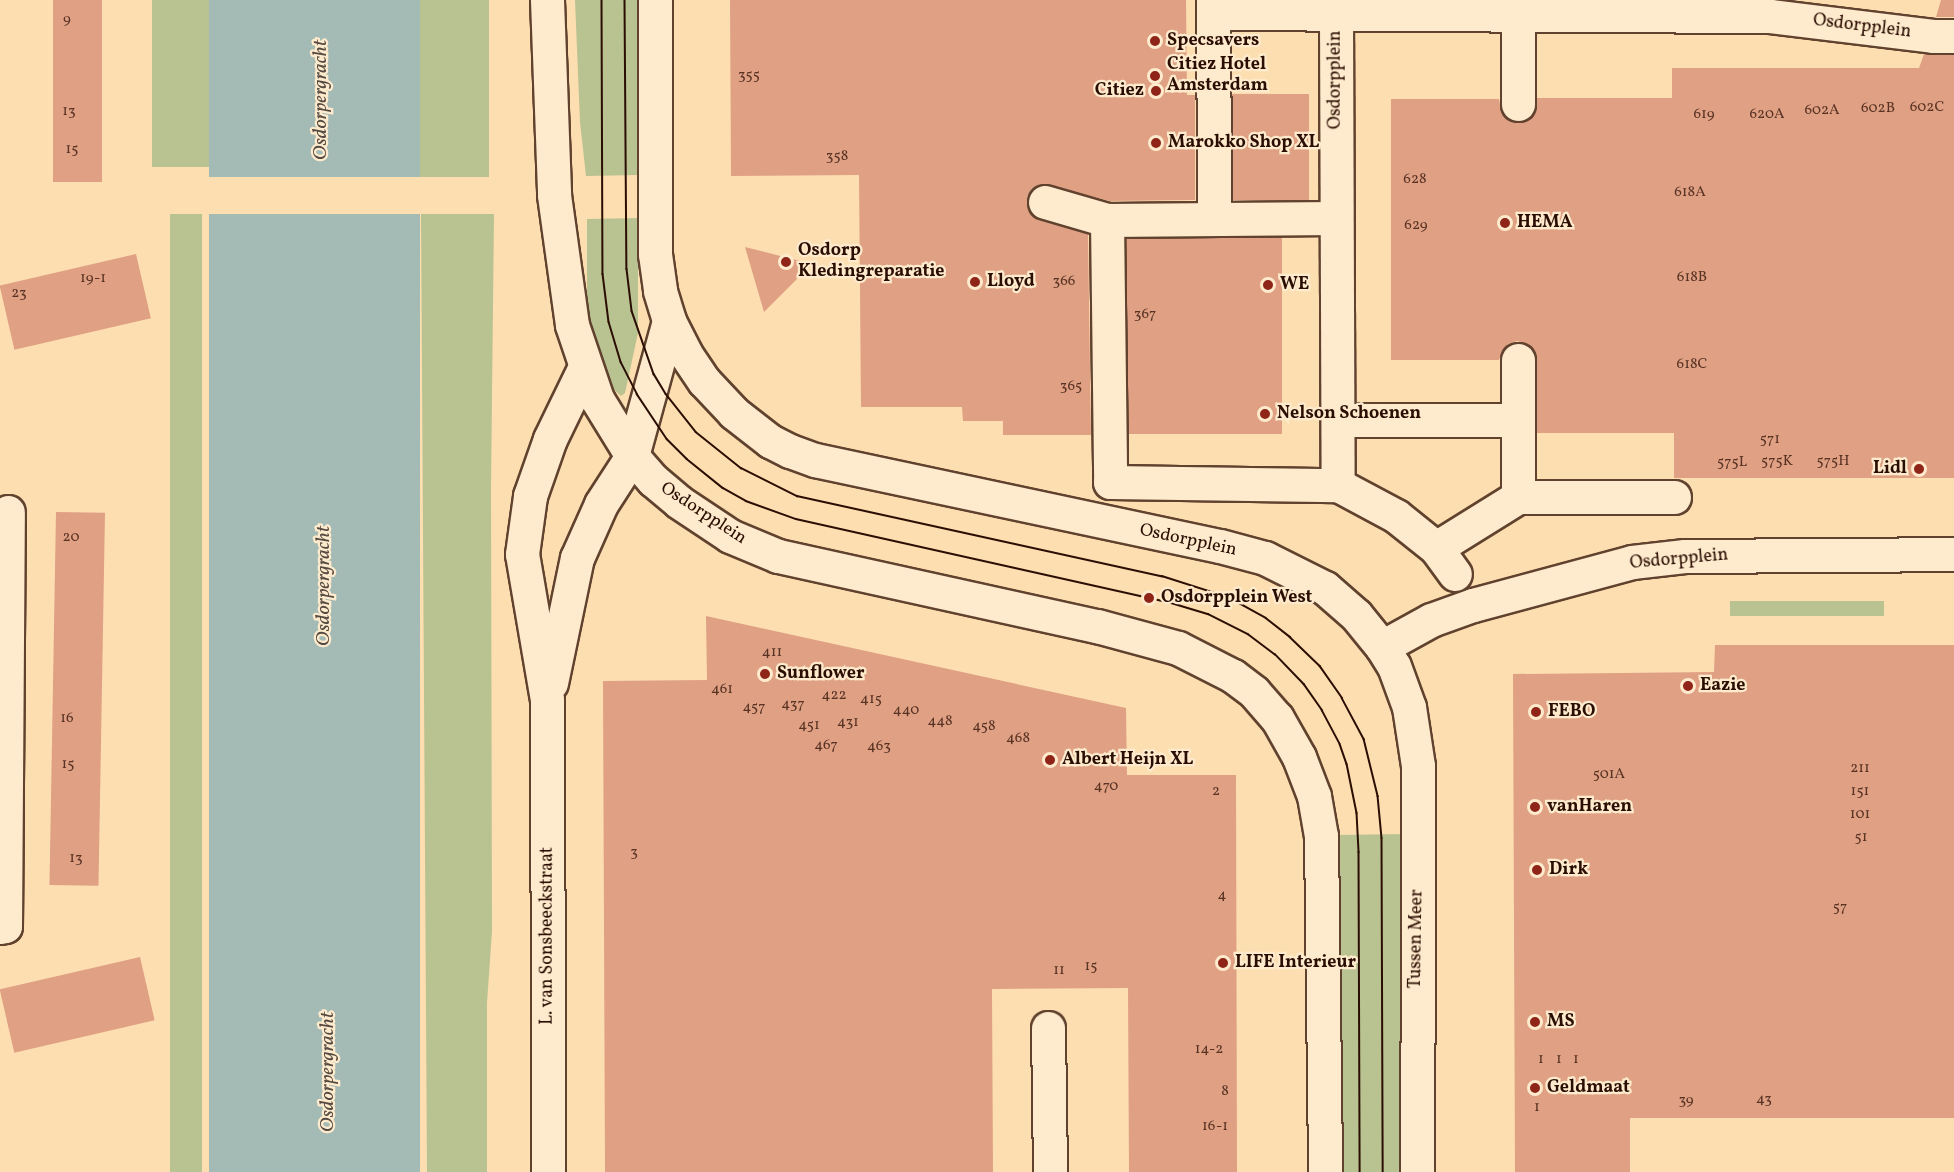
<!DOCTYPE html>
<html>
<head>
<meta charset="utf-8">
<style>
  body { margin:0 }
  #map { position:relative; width:1954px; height:1172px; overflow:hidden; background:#fddeb0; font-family:Vollkorn,serif }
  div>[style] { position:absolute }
  .green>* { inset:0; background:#b9c291; transform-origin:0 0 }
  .water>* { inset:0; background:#a3bab5; transform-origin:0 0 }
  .pier>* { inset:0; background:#fddeb0; transform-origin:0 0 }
  .building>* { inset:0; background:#dfa084; transform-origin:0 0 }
  .roads { filter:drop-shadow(2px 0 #60422e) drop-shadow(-2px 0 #60422e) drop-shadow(0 2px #60422e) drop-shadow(0 -2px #60422e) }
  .street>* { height:33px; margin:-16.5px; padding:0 16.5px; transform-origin:16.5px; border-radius:16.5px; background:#feeacc }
  .secondary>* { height:33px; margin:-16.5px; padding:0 16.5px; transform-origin:16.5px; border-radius:16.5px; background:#feeacc }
  .tram>* { height:1.5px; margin:-0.75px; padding:0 0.75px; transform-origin:0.75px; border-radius:0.75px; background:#2b0e03 }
  .dots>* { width:16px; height:16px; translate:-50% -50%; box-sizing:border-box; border:3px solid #feeacc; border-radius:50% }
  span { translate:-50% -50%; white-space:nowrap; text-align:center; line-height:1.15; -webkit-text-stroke:4.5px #feeacc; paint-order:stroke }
  .number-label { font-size:15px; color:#583223 }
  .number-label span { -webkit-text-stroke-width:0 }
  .street-label { font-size:18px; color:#2b0e03 }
  .poi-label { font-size:18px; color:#2b0e03; font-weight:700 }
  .left { translate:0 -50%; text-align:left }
  .right { translate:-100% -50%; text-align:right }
  .water-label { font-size:20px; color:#554a41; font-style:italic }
</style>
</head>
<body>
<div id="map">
  <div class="green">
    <div style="left:152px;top:0;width:57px;height:167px"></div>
    <div style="left:420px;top:0;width:69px;height:177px"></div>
    <div style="clip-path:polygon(575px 0,637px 0,638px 175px,586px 176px,580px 122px)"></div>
    <div style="left:202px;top:214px;width:958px;height:32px;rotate:90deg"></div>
    <div style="clip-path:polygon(421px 214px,494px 214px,491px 489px,492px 931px,487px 1003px,487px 1172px,427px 1172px)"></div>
    <div style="clip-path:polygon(638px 218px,638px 333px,625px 393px,621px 396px,609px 385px,591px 336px,587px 304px,587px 219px)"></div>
    <div style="left:1730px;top:601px;width:154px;height:15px"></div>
    <div style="clip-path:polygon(1408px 834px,1403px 1172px,1340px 1172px,1339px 907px,1335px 835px)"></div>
  </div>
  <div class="water">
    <div style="left:209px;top:0;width:211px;height:1172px"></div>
  </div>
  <div class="pier">
    <div style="left:424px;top:177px;width:37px;height:216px;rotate:90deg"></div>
  </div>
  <div class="building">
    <div style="left:53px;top:0;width:49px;height:182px"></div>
    <div style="clip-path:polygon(730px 0,1186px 0,1187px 95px,1195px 95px,1195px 200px,1110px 201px,1041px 184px,1032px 188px,1027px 197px,1027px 207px,1031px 214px,1039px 220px,1088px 234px,1091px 435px,1003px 435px,1003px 421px,963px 421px,962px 407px,861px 407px,859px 175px,731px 176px)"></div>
    <div style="clip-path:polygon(1941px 0,1954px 0,1954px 17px,1936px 17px)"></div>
    <div style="clip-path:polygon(1924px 54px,1954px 55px,1954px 478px,1674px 478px,1674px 433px,1537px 433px,1537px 360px,1534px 350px,1527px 344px,1517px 341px,1508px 344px,1502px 351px,1499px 360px,1391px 360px,1391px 99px,1499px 99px,1502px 114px,1509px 120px,1519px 123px,1527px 120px,1534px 114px,1537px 98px,1672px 98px,1672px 68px,1919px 68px)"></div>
    <div style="left:1232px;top:94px;width:77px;height:106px"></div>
    <div style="left:1282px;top:237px;width:197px;height:156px;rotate:90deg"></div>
    <div style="clip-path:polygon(745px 247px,812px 264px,764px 312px)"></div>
    <div style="left:136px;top:254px;width:66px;height:140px;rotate:77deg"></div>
    <div style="left:56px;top:512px;width:49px;height:373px;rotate:1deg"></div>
    <div style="clip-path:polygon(706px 616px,1126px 708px,1127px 775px,1236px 775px,1237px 1172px,1129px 1172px,1128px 988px,992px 989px,993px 1172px,605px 1172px,603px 681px,707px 680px)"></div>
    <div style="clip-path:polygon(1715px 645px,1954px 645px,1954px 1118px,1630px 1118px,1630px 1172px,1515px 1172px,1513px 674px,1714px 672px)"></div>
    <div style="left:140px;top:957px;width:65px;height:144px;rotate:77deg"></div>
  </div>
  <div class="roads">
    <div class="street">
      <div style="left:1213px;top:0;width:219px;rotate:89.7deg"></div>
      <div style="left:1213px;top:13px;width:557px;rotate:0.31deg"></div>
      <div style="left:1770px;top:16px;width:164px;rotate:7deg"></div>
      <div style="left:1933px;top:36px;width:21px"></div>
      <div style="left:1336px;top:14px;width:471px;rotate:89.8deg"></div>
      <div style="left:1518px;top:104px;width:89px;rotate:-90deg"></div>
      <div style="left:1045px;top:202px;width:65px;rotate:16.2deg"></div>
      <div style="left:1336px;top:218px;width:229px;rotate:179.5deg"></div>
      <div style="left:1107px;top:220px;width:262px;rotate:89.3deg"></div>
      <div style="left:1110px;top:482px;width:228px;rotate:0.8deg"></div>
      <div style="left:1338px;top:485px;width:66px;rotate:28.1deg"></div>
      <div style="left:1396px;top:516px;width:51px;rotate:38.7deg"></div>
      <div style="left:1436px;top:548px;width:32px;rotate:54deg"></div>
      <div style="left:1338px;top:420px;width:180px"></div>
      <div style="left:1518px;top:497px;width:137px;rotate:-90deg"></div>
      <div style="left:1436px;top:548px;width:97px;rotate:-31.9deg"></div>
      <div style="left:1518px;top:497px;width:156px"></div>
      <div style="left:1382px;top:647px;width:56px;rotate:-28.9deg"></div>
      <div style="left:1431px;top:620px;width:45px;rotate:-19.7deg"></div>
      <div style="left:1473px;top:605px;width:165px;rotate:-15.1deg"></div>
      <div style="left:1632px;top:562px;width:53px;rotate:-6.5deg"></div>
      <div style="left:1685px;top:556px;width:269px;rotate:-0.4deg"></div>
      <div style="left:551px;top:683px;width:128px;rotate:-78.3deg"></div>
      <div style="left:577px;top:558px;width:59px;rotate:-66deg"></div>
      <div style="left:601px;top:504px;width:57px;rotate:-57.1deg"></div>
      <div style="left:632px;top:456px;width:140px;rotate:-74.7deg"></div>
      <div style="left:0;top:927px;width:5px;rotate:-11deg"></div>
      <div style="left:5px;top:926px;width:414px;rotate:-89.6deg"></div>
      <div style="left:1048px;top:1028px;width:144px;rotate:89.2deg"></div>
      <div style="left:548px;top:1172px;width:472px;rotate:-90.1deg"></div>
      <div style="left:547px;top:700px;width:148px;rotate:-99.7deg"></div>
      <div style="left:522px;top:554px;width:59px;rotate:-82.1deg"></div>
      <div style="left:530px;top:496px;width:60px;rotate:-70.7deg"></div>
      <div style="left:550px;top:439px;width:80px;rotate:-64.1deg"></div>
    </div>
    <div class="secondary">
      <div style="left:547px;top:0;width:195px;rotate:87.9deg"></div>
      <div style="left:554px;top:195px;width:131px;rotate:82.1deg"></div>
      <div style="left:572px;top:325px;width:78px;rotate:71.3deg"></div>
      <div style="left:597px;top:399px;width:67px;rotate:58.4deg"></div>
      <div style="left:632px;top:456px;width:32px;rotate:49deg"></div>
      <div style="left:653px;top:480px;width:34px;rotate:40deg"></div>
      <div style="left:679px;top:502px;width:61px;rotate:33.7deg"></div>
      <div style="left:730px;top:536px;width:52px;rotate:22.6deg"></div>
      <div style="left:778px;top:556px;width:327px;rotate:12.4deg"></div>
      <div style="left:1097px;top:626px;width:84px;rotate:15.2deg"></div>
      <div style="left:1178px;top:648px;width:62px;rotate:27deg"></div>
      <div style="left:1233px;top:676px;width:26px;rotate:37deg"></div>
      <div style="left:1254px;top:692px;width:35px;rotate:49deg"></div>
      <div style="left:1277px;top:718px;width:45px;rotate:60.6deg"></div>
      <div style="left:1299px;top:757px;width:42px;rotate:69deg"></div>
      <div style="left:1314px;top:796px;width:41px;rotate:80.1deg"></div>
      <div style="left:1321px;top:836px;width:336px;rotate:89.3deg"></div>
      <div style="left:655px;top:0;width:254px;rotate:90deg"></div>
      <div style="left:655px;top:254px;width:37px;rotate:82deg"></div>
      <div style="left:660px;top:291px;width:31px;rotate:73deg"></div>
      <div style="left:669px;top:321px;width:36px;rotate:63deg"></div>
      <div style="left:685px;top:353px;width:34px;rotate:56deg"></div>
      <div style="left:704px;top:381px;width:44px;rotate:46.8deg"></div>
      <div style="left:734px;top:413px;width:46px;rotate:37.9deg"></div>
      <div style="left:770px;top:441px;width:22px;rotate:27deg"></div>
      <div style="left:790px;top:451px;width:27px;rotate:20deg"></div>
      <div style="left:815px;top:460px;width:414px;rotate:12deg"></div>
      <div style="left:1220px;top:546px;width:47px;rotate:14.9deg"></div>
      <div style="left:1265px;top:558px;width:67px;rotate:26.6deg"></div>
      <div style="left:1325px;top:588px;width:41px;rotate:41.1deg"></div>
      <div style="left:1356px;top:615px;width:41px;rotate:50.9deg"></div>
      <div style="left:1382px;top:647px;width:22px;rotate:58deg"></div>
      <div style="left:1394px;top:666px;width:44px;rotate:69.9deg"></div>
      <div style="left:1409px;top:707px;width:60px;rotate:81.3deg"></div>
      <div style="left:1418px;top:766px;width:406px;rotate:90.1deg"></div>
    </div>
  </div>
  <div class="tram">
    <div style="left:602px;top:0;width:274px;rotate:89.8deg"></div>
    <div style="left:603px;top:274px;width:48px;rotate:82.9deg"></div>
    <div style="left:609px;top:322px;width:42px;rotate:73.3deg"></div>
    <div style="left:621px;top:362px;width:36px;rotate:63deg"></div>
    <div style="left:637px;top:394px;width:54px;rotate:56.3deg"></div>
    <div style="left:667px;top:439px;width:28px;rotate:45deg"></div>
    <div style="left:687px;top:459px;width:46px;rotate:38.9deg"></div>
    <div style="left:723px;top:488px;width:26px;rotate:29deg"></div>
    <div style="left:746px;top:501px;width:53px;rotate:19.8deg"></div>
    <div style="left:796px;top:519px;width:381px;rotate:12.6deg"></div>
    <div style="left:1168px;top:602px;width:42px;rotate:16.7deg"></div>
    <div style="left:1208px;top:614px;width:45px;rotate:26.6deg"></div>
    <div style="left:1248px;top:634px;width:34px;rotate:37deg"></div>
    <div style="left:1275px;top:654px;width:42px;rotate:46deg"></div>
    <div style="left:1304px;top:684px;width:32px;rotate:55deg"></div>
    <div style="left:1322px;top:710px;width:38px;rotate:62deg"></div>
    <div style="left:1340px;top:744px;width:21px;rotate:71deg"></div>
    <div style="left:1347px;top:764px;width:50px;rotate:78.5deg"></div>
    <div style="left:1357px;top:813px;width:39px;rotate:87deg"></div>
    <div style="left:1359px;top:852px;width:320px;rotate:89.8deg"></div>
    <div style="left:625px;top:0;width:269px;rotate:89.6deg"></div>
    <div style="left:627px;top:269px;width:42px;rotate:83.2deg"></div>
    <div style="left:632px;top:311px;width:67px;rotate:70.8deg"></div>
    <div style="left:654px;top:374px;width:23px;rotate:59deg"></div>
    <div style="left:666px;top:394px;width:48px;rotate:51.7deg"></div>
    <div style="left:696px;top:432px;width:58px;rotate:38.7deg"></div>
    <div style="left:741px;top:468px;width:63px;rotate:26.6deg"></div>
    <div style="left:797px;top:496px;width:374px;rotate:12.4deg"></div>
    <div style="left:1162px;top:576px;width:69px;rotate:17.7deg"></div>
    <div style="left:1228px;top:597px;width:43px;rotate:28.9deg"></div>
    <div style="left:1266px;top:618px;width:31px;rotate:38deg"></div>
    <div style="left:1290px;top:637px;width:42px;rotate:44deg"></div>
    <div style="left:1320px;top:666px;width:39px;rotate:55deg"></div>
    <div style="left:1342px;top:698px;width:47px;rotate:61.8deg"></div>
    <div style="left:1364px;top:739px;width:59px;rotate:76.2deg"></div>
    <div style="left:1378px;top:796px;width:42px;rotate:84.6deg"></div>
    <div style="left:1382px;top:838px;width:334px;rotate:89.8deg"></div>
  </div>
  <div class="dots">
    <div style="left:1155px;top:41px;background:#8f2418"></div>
    <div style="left:1155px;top:76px;background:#8f2418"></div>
    <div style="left:1156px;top:91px;background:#8f2418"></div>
    <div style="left:1156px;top:143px;background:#8f2418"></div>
    <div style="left:1505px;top:223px;background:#8f2418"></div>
    <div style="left:786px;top:262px;background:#8f2418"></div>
    <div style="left:975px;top:282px;background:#8f2418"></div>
    <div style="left:1268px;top:285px;background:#8f2418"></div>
    <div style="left:1265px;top:414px;background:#8f2418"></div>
    <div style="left:1919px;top:469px;background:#8f2418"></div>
    <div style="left:1149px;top:598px;background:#8f2418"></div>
    <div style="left:765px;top:674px;background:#8f2418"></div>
    <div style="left:1688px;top:686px;background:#8f2418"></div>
    <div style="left:1536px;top:712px;background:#8f2418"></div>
    <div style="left:1050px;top:760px;background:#8f2418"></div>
    <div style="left:1535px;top:807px;background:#8f2418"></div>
    <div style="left:1537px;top:870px;background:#8f2418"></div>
    <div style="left:1223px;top:963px;background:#8f2418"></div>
    <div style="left:1535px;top:1022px;background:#8f2418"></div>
    <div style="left:1535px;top:1088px;background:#8f2418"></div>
  </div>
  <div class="number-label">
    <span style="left:67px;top:20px">9</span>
    <span style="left:749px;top:76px">355</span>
    <span style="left:1927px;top:108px">602C</span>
    <span style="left:1878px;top:109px">602B</span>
    <span style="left:1822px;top:111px">602A</span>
    <span style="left:69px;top:112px">13</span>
    <span style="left:1704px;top:115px">619</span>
    <span style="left:1767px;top:115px">620A</span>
    <span style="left:72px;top:150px">15</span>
    <span style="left:837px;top:157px">358</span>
    <span style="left:1415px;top:180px">628</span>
    <span style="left:1690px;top:193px">618A</span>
    <span style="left:1416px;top:226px">629</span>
    <span style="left:1692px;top:278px">618B</span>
    <span style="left:93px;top:279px">19-1</span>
    <span style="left:1064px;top:282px">366</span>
    <span style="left:19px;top:294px">23</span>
    <span style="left:1145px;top:315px">367</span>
    <span style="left:1692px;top:365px">618C</span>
    <span style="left:1071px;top:387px">365</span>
    <span style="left:1770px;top:440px">571</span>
    <span style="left:1777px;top:462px">575K</span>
    <span style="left:1833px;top:462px">575H</span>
    <span style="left:1732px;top:463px">575L</span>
    <span style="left:71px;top:538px">20</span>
    <span style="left:772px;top:653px">411</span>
    <span style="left:722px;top:690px">461</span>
    <span style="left:834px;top:696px">422</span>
    <span style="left:871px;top:700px">415</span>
    <span style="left:793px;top:705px">437</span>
    <span style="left:754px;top:708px">457</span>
    <span style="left:906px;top:711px">440</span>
    <span style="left:67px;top:719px">16</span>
    <span style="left:940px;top:722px">448</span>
    <span style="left:848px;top:723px">431</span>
    <span style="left:809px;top:726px">451</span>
    <span style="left:984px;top:727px">458</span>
    <span style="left:1018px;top:739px">468</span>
    <span style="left:826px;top:746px">467</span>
    <span style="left:879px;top:747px">463</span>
    <span style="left:68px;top:765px">15</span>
    <span style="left:1860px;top:769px">211</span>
    <span style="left:1609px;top:775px">501A</span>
    <span style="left:1106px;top:787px">470</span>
    <span style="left:1216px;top:792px">2</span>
    <span style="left:1860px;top:792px">151</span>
    <span style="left:1860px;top:815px">101</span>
    <span style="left:1861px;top:838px">51</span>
    <span style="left:634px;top:853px">3</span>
    <span style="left:76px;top:859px">13</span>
    <span style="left:1222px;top:896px">4</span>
    <span style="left:1840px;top:908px">57</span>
    <span style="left:1091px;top:967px">15</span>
    <span style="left:1059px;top:971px">11</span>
    <span style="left:1209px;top:1050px">14-2</span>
    <span style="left:1541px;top:1060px">1</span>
    <span style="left:1559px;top:1060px">1</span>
    <span style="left:1576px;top:1060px">1</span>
    <span style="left:1225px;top:1092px">8</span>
    <span style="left:1764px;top:1100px">43</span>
    <span style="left:1686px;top:1101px">39</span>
    <span style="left:1537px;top:1108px">1</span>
    <span style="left:1215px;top:1127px">16-1</span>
  </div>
  <div class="street-label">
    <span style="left:1862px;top:27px;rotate:7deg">Osdorpplein</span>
    <span style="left:1336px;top:80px;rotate:-90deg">Osdorpplein</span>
    <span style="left:703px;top:514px;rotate:33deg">Osdorpplein</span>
    <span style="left:1188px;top:541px;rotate:12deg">Osdorpplein</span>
    <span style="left:1679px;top:560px;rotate:-5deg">Osdorpplein</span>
    <span style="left:548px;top:936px;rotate:-90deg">L. van Sonsbeeckstraat</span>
    <span style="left:1417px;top:939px;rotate:-89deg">Tussen Meer</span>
  </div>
  <div class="poi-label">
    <span class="left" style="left:1167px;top:41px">Specsavers</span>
    <span class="left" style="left:1167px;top:76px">Citiez Hotel<br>Amsterdam</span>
    <span class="right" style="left:1144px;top:91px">Citiez</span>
    <span class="left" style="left:1168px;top:143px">Marokko Shop XL</span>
    <span class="left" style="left:1517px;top:223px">HEMA</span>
    <span class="left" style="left:798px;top:262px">Osdorp<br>Kledingreparatie</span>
    <span class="left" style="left:987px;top:282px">Lloyd</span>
    <span class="left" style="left:1280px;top:285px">WE</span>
    <span class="left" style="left:1277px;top:414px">Nelson Schoenen</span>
    <span class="right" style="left:1907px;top:469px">Lidl</span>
    <span class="left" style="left:1161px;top:598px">Osdorpplein West</span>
    <span class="left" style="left:777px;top:674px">Sunflower</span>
    <span class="left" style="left:1700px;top:686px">Eazie</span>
    <span class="left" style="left:1548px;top:712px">FEBO</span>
    <span class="left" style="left:1062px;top:760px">Albert Heijn XL</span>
    <span class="left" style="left:1547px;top:807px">vanHaren</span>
    <span class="left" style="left:1549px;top:870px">Dirk</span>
    <span class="left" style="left:1235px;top:963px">LIFE Interieur</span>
    <span class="left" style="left:1547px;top:1022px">MS</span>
    <span class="left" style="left:1547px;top:1088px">Geldmaat</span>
  </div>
  <div class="water-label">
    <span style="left:321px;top:100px;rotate:-90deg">Osdorpergracht</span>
    <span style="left:324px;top:586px;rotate:-90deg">Osdorpergracht</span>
    <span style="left:328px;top:1072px;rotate:-90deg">Osdorpergracht</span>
  </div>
</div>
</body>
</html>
